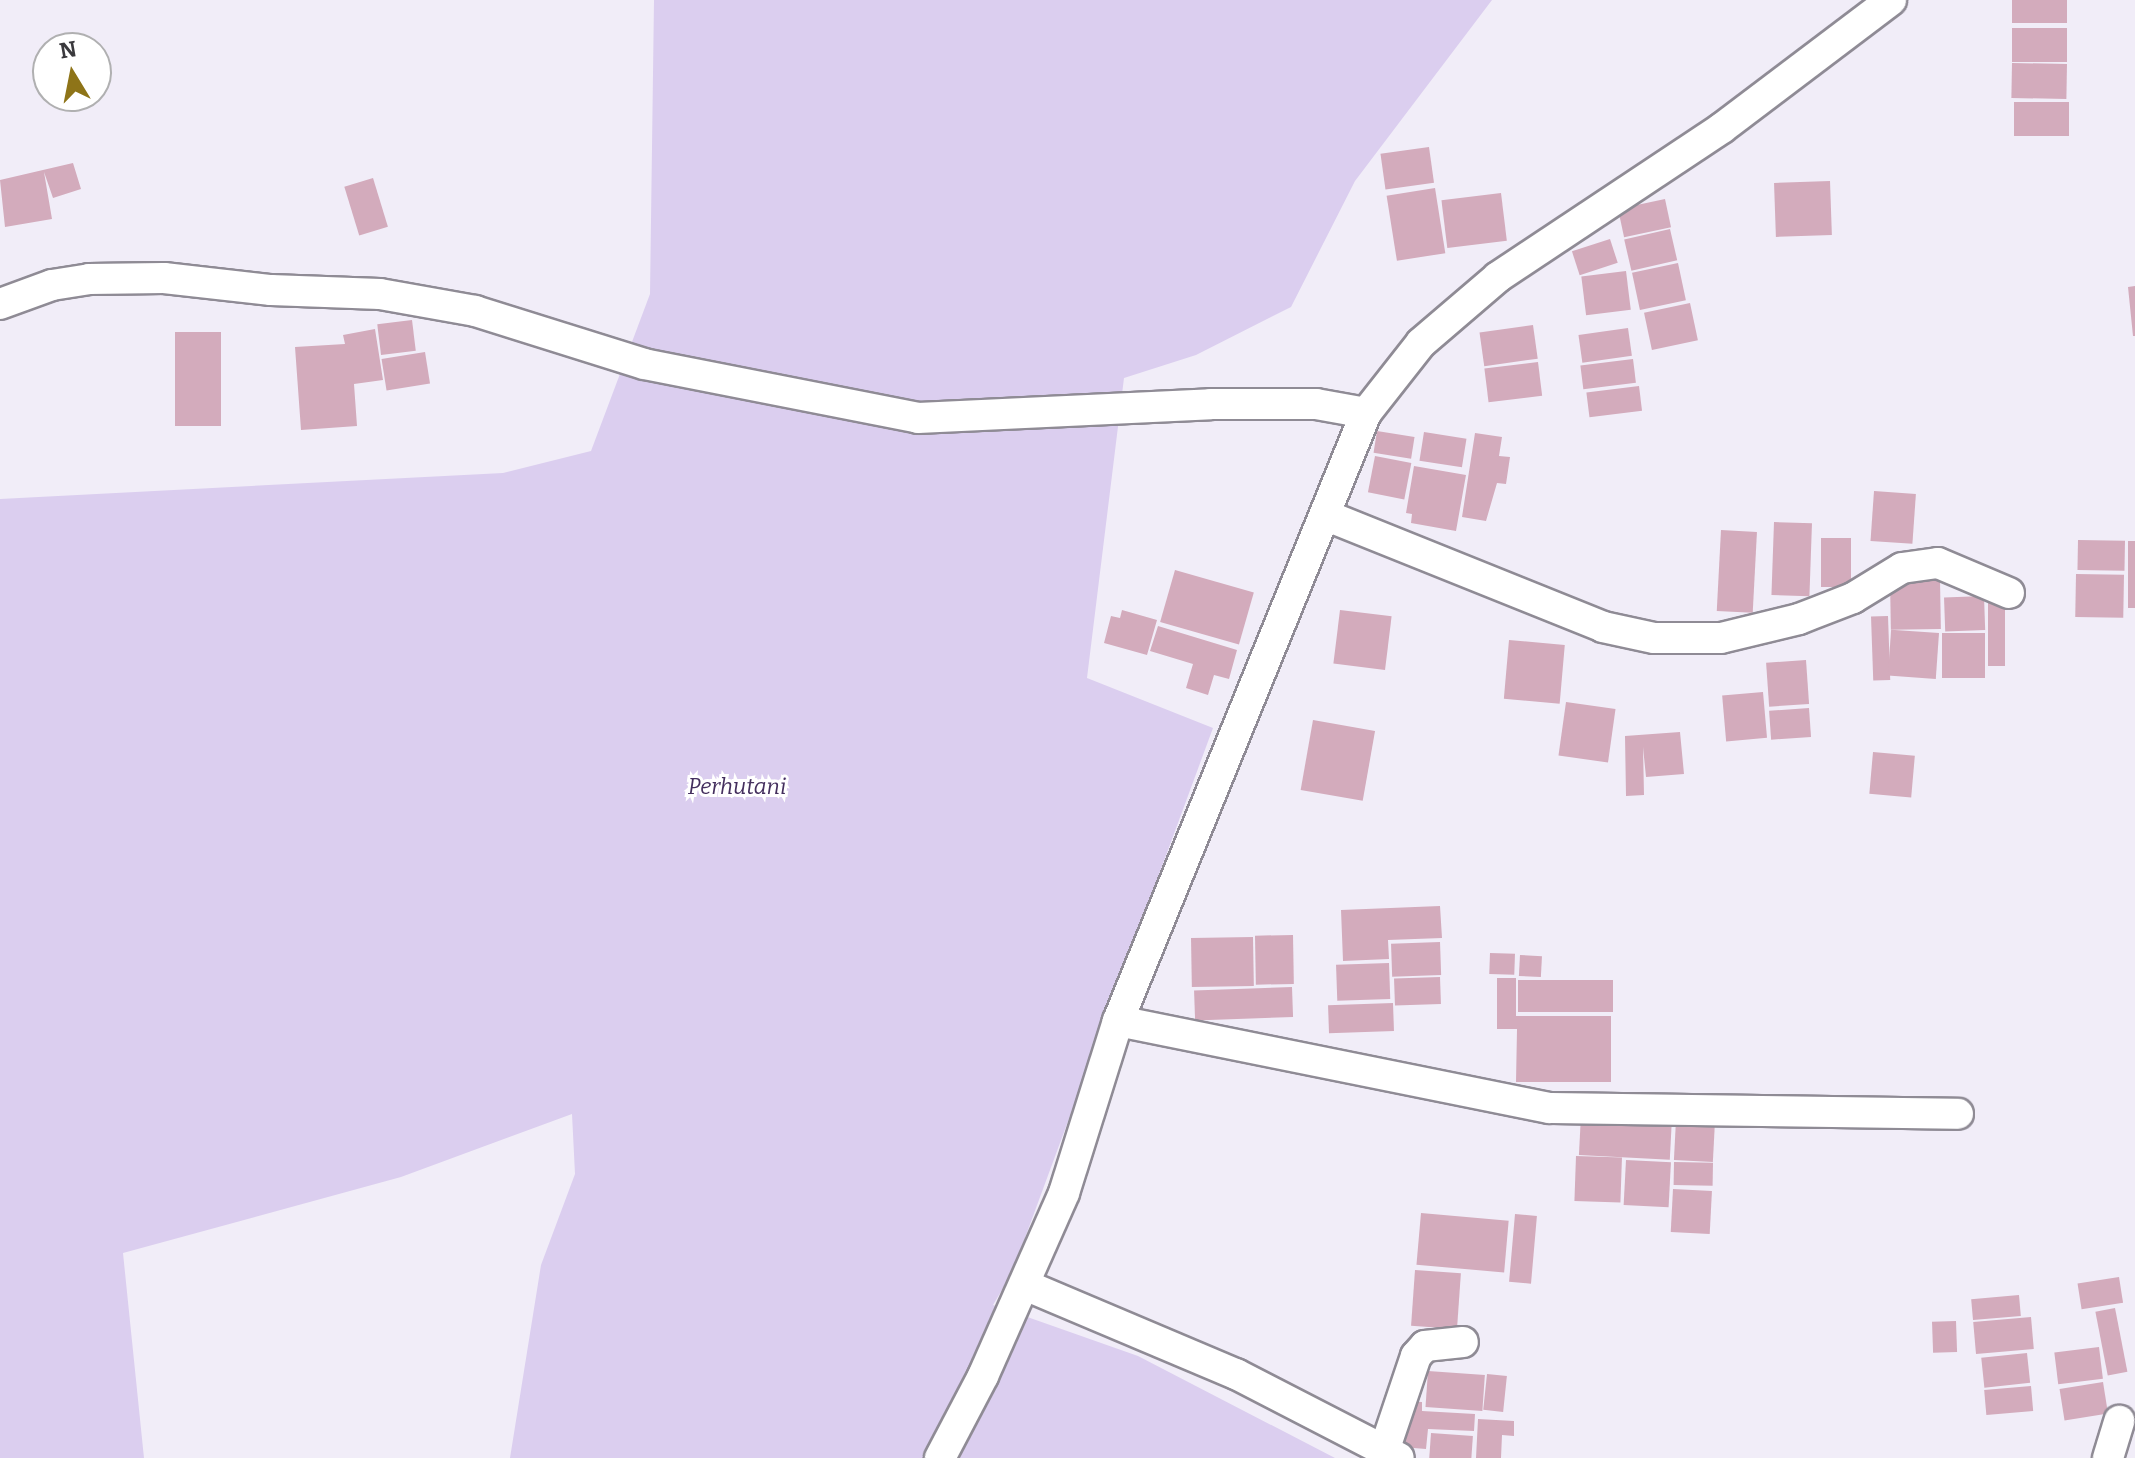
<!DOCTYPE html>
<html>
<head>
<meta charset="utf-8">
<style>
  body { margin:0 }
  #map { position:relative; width:2135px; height:1458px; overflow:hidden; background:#f1edf8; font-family:Bitter,serif }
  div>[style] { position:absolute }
  .green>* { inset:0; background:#dbceef }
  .building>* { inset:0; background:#d3abbc; transform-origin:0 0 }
  .roads { filter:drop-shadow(2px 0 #8f8b95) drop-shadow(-2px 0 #8f8b95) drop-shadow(0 2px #8f8b95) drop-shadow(0 -2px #8f8b95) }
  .minor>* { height:30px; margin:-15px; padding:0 15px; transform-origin:15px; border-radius:15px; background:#fff }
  span { translate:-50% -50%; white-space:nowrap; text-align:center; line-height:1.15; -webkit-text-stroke:6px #fff; paint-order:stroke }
  .park-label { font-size:22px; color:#442f5e; font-style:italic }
  .north { position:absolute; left:32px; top:32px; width:80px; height:80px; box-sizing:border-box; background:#fff; border:2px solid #b0b0b1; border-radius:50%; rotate:350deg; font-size:22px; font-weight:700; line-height:32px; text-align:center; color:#3a393d }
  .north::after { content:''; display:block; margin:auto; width:28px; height:36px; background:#8e7418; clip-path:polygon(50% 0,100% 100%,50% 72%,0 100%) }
</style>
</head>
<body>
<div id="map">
  <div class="green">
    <div style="clip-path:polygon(654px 0,1492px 0,1355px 181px,1291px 307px,1196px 355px,1124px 378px,1087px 678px,1213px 728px,1012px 1273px,993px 1305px,1138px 1356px,1335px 1458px,510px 1458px,541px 1265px,575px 1174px,572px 1114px,401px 1177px,123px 1253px,144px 1458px,0 1458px,0 499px,503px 473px,591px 451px,650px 294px)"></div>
  </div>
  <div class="building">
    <div style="left:2012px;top:0;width:55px;height:23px"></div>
    <div style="left:2012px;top:28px;width:55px;height:34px"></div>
    <div style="left:2012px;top:63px;width:55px;height:35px;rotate:1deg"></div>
    <div style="left:2014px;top:102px;width:55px;height:34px"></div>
    <div style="left:1429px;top:147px;width:36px;height:49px;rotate:82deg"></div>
    <div style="clip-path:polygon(73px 163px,81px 189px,53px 198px,44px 172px,52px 219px,5px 227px,0 180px)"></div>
    <div style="left:373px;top:178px;width:51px;height:30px;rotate:73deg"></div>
    <div style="left:1830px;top:181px;width:54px;height:56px;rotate:88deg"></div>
    <div style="left:1435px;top:188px;width:66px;height:49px;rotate:81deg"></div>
    <div style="left:1501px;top:193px;width:48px;height:60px;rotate:83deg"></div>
    <div style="left:1665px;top:199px;width:29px;height:48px;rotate:78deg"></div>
    <div style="left:1670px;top:229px;width:32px;height:47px;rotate:77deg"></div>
    <div style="left:1610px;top:239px;width:25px;height:40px;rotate:72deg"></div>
    <div style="left:1678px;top:263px;width:38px;height:47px;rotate:78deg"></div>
    <div style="left:1626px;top:271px;width:39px;height:45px;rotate:83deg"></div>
    <div style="clip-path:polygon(2135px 286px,2135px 336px,2133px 336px,2128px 287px)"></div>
    <div style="left:1690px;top:303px;width:38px;height:47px;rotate:78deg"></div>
    <div style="left:412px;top:320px;width:31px;height:35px;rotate:83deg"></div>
    <div style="left:1533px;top:325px;width:34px;height:54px;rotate:82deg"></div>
    <div style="left:1628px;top:328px;width:28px;height:50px;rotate:82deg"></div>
    <div style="clip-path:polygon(375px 329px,383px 380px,354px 384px,357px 426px,301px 430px,295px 347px,345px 344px,343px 335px)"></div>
    <div style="left:175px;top:332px;width:46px;height:94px"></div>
    <div style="left:425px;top:352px;width:32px;height:44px;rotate:81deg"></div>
    <div style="left:1633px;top:359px;width:24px;height:53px;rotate:83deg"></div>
    <div style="left:1538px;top:362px;width:34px;height:54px;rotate:83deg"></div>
    <div style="left:1639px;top:386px;width:25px;height:53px;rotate:83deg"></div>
    <div style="left:1377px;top:431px;width:38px;height:22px;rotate:9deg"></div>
    <div style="left:1424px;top:432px;width:43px;height:29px;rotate:9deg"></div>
    <div style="clip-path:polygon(1475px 433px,1502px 437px,1499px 456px,1510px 457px,1506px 484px,1497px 483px,1486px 521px,1462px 517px)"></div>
    <div style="left:1375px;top:456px;width:37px;height:37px;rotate:11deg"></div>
    <div style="clip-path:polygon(1414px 466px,1466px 475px,1456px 531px,1411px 523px,1412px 514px,1406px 513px)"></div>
    <div style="left:1874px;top:491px;width:42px;height:50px;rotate:4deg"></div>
    <div style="left:1774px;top:522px;width:38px;height:73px;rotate:2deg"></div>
    <div style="left:1721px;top:530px;width:36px;height:81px;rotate:3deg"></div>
    <div style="left:1821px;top:538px;width:30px;height:49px"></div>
    <div style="left:2078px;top:540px;width:47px;height:30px;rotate:1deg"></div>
    <div style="left:2128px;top:541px;width:7px;height:67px"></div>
    <div style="left:1175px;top:570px;width:82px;height:54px;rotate:16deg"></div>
    <div style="left:2076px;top:574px;width:48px;height:43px;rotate:1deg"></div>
    <div style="left:1940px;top:579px;width:50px;height:50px;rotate:89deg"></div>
    <div style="left:1984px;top:596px;width:34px;height:40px;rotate:88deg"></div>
    <div style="left:2005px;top:598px;width:68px;height:17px;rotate:90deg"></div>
    <div style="clip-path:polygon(1122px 610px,1157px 620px,1147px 655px,1104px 643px,1111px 616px,1120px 618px)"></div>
    <div style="left:1340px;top:610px;width:52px;height:54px;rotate:7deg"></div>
    <div style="left:1888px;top:616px;width:64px;height:17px;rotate:88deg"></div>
    <div style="clip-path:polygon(1158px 626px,1237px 650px,1229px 679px,1214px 675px,1208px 695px,1186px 688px,1193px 664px,1150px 651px)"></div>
    <div style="left:1939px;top:633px;width:46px;height:48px;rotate:94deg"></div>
    <div style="left:1942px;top:633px;width:43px;height:45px"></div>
    <div style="left:1509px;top:640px;width:56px;height:59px;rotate:5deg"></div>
    <div style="left:1806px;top:660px;width:44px;height:40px;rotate:86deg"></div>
    <div style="left:1763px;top:692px;width:46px;height:41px;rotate:85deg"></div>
    <div style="left:1566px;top:702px;width:50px;height:54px;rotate:8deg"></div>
    <div style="left:1809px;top:708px;width:29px;height:40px;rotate:86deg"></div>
    <div style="left:1313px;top:720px;width:63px;height:71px;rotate:10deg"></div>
    <div style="clip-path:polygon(1680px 732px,1684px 774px,1646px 777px,1643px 747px,1644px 795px,1626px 796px,1625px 736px)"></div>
    <div style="left:1873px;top:752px;width:42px;height:42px;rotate:5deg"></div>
    <div style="clip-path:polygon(1440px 906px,1442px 938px,1388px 940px,1389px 959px,1343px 961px,1341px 910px)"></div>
    <div style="left:1293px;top:935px;width:49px;height:38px;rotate:89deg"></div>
    <div style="left:1253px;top:937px;width:49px;height:62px;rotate:89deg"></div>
    <div style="left:1440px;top:942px;width:33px;height:49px;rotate:88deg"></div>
    <div style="left:1490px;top:953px;width:25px;height:21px;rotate:2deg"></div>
    <div style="left:1520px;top:955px;width:22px;height:21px;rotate:3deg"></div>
    <div style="left:1389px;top:963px;width:36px;height:53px;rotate:88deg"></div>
    <div style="left:1440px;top:977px;width:27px;height:46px;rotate:88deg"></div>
    <div style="clip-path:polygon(1497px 978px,1516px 978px,1516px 1016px,1611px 1016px,1611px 1082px,1516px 1082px,1517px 1029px,1497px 1029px)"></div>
    <div style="left:1518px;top:980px;width:95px;height:32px"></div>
    <div style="left:1292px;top:987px;width:30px;height:98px;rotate:88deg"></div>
    <div style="left:1393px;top:1003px;width:28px;height:65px;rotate:88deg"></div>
    <div style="left:1581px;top:1115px;width:91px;height:40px;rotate:3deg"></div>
    <div style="left:1676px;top:1120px;width:39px;height:40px;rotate:3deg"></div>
    <div style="left:1576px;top:1156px;width:46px;height:45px;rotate:2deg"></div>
    <div style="left:1626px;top:1160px;width:45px;height:45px;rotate:3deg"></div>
    <div style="left:1674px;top:1162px;width:39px;height:23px;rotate:1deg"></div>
    <div style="left:1673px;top:1189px;width:39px;height:43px;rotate:3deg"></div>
    <div style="left:1421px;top:1213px;width:88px;height:52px;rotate:5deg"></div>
    <div style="left:1515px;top:1214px;width:22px;height:68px;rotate:5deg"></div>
    <div style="left:1415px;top:1270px;width:46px;height:56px;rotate:4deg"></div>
    <div style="left:2119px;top:1277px;width:26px;height:42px;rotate:81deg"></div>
    <div style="left:2019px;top:1295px;width:21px;height:48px;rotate:85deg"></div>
    <div style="left:2115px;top:1308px;width:65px;height:20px;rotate:79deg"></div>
    <div style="left:2031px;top:1317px;width:32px;height:58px;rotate:85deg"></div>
    <div style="left:1956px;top:1321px;width:31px;height:24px;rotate:88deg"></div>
    <div style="left:2099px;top:1347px;width:32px;height:45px;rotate:83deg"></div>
    <div style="left:2027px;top:1353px;width:30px;height:46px;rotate:84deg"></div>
    <div style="left:1428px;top:1371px;width:57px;height:36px;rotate:4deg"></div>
    <div style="left:1487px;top:1374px;width:20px;height:36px;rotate:6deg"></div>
    <div style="left:2103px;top:1382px;width:32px;height:44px;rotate:81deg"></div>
    <div style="left:2031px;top:1386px;width:25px;height:47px;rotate:85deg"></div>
    <div style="clip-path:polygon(1404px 1401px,1422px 1402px,1422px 1411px,1475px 1414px,1474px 1431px,1428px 1429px,1426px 1449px,1401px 1447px)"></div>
    <div style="clip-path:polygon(1478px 1419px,1514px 1421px,1514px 1436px,1502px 1435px,1501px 1458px,1476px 1458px)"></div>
    <div style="left:1431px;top:1433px;width:42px;height:25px;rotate:4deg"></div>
  </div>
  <div class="roads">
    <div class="minor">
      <div style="left:0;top:304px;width:55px;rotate:-20.1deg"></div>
      <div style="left:52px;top:285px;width:37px;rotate:-9deg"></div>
      <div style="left:89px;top:279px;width:75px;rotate:-0.8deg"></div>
      <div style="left:164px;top:278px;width:108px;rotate:6.4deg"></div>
      <div style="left:271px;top:290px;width:109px;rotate:2.1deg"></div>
      <div style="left:380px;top:294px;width:97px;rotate:10.1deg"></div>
      <div style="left:475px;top:311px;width:177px;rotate:17.4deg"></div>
      <div style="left:644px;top:364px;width:279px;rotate:11.1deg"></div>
      <div style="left:918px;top:418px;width:293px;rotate:-2.7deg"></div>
      <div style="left:1211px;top:404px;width:105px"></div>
      <div style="left:1316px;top:404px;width:51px;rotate:10.2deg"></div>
      <div style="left:1325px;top:515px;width:300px;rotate:21.9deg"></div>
      <div style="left:1603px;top:627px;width:52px;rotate:12.2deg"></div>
      <div style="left:1654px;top:638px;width:67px"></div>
      <div style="left:1721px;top:638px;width:80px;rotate:-13.7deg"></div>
      <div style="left:1799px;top:619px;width:58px;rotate:-21.3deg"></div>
      <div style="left:1853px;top:598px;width:57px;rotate:-31.5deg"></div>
      <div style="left:1902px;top:568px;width:36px;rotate:-8deg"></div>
      <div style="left:1938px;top:563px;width:77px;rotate:22.9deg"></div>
      <div style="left:1118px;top:1021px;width:440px;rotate:11.4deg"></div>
      <div style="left:1549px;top:1108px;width:409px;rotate:0.8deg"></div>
      <div style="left:1025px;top:1285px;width:229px;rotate:22.9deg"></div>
      <div style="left:1236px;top:1374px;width:183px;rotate:27.3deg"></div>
      <div style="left:1384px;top:1451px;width:100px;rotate:-71.4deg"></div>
      <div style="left:1416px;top:1356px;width:13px;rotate:-48deg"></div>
      <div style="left:1425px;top:1346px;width:38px;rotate:-6deg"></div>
      <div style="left:940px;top:1458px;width:93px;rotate:-62.3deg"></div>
      <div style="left:983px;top:1376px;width:200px;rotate:-66.1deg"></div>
      <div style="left:1064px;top:1193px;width:180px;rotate:-72.6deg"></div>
      <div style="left:1118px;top:1021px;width:657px;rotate:-67.81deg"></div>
      <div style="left:1366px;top:413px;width:89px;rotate:-51.8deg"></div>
      <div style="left:1421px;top:343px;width:101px;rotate:-40.6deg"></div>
      <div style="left:1498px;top:277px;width:269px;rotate:-33.6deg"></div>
      <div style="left:1722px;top:128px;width:212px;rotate:-37.1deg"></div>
      <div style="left:2108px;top:1458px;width:39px;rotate:-73deg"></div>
    </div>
  </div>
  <div class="park-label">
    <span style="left:737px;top:787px">Perhutani</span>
  </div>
  <div class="north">N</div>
</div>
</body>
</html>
